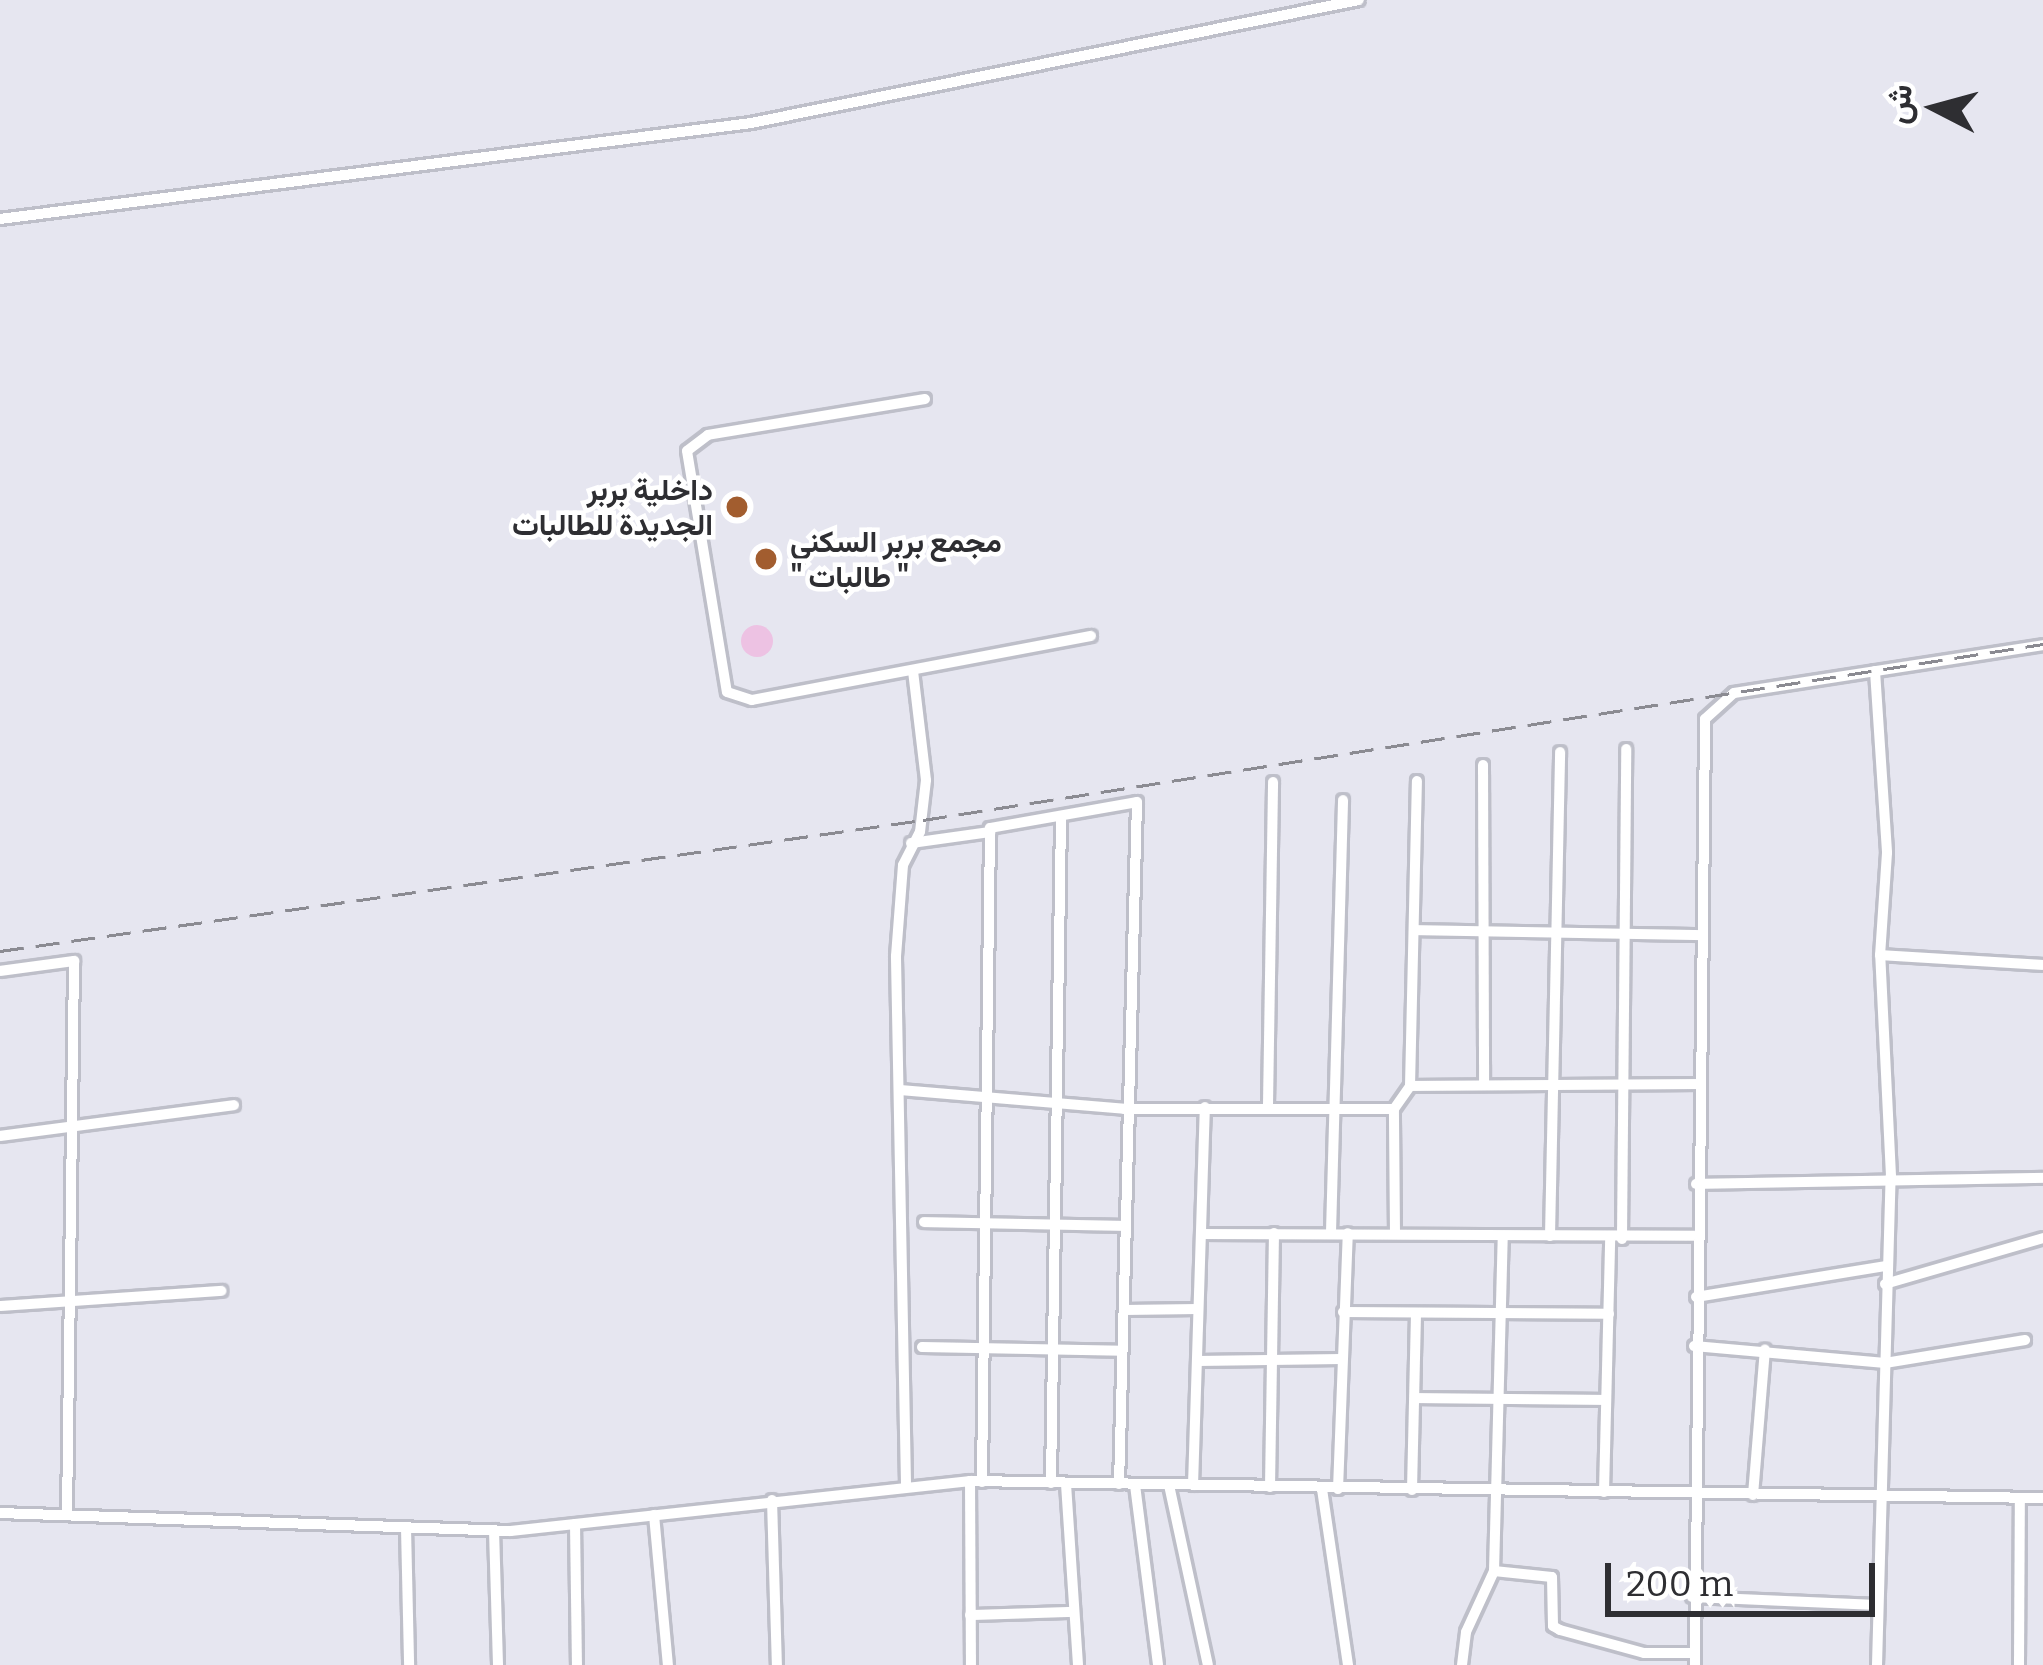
<!DOCTYPE html>
<html>
<head>
<meta charset="utf-8">
<style>
  body { margin:0 }
  #map { position:relative; width:2043px; height:1665px; overflow:hidden; background:#e6e6f0; font-family:Bitter,Vazirmatn,serif }
  div>[style] { position:absolute }
  .green>* { inset:0; background:#edc2e3 }
  .round { border-radius:50% }
  .roads { filter:drop-shadow(3px 0 #bebfc9) drop-shadow(-3px 0 #bebfc9) drop-shadow(0 3px #bebfc9) drop-shadow(0 -3px #bebfc9) }
  .minor>* { height:10px; margin:-5px; padding:0 5px; transform-origin:5px; border-radius:5px; background:#fff }
  .rail>* { height:3px; margin-top:-1.5px; transform-origin:0; background:repeating-linear-gradient(90deg,#8b8b92 0 24px,transparent 0 36px) }
  .dots>* { width:33px; height:33px; translate:-50% -50%; box-sizing:border-box; border:6px solid #fff; border-radius:50% }
  span { translate:-50% -50%; white-space:nowrap; text-align:center; line-height:1.15; -webkit-text-stroke:9px #fff; paint-order:stroke }
  .poi-label { font-size:30px; color:#2e2e32; font-weight:700 }
  .right { translate:-100% -50%; text-align:right }
  .left { translate:0 -50%; text-align:left }
  .north { position:absolute; left:1875px; top:48px; width:120px; height:120px; -webkit-text-stroke:9px #fff; paint-order:stroke; rotate:276deg; font-size:33px; font-weight:700; line-height:48px; text-align:center; color:#2e2e32 }
  .north::after { content:''; display:block; margin:auto; width:42px; height:54px; background:#2e2e32; clip-path:polygon(50% 0,100% 100%,50% 72%,0 100%) }
  .scale { position:absolute; left:1605px; top:1563px; width:270px; height:54px; box-sizing:border-box; border:6px solid #2e2e32; border-top:0; padding-left:15px; font-size:36px; line-height:42px; white-space:nowrap; color:#2e2e32; -webkit-text-stroke:9px #fff; paint-order:stroke }
</style>
</head>
<body>
<div id="map">
  <div class="green">
    <div class="round" style="left:741px;top:625px;width:32px;height:32px"></div>
  </div>
  <div class="roads">
    <div class="minor">
      <div style="left:0;top:219px;width:757px;rotate:-7.28deg"></div>
      <div style="left:751px;top:123px;width:620px;rotate:-11.44deg"></div>
      <div style="left:925px;top:399px;width:220px;rotate:170.6deg"></div>
      <div style="left:708px;top:435px;width:26px;rotate:143deg"></div>
      <div style="left:687px;top:451px;width:244px;rotate:80.6deg"></div>
      <div style="left:727px;top:692px;width:26px;rotate:18deg"></div>
      <div style="left:752px;top:700px;width:345px;rotate:-10.7deg"></div>
      <div style="left:1875px;top:671px;width:182px;rotate:86.2deg"></div>
      <div style="left:1887px;top:853px;width:102px;rotate:93.9deg"></div>
      <div style="left:1483px;top:765px;width:320px;rotate:89.8deg"></div>
      <div style="left:911px;top:843px;width:80px;rotate:-7.9deg"></div>
      <div style="left:1414px;top:930px;width:289px;rotate:1deg"></div>
      <div style="left:0;top:971px;width:75px;rotate:-7.7deg"></div>
      <div style="left:74px;top:961px;width:554px;rotate:90.72deg"></div>
      <div style="left:1410px;top:1086px;width:287px;rotate:-0.4deg"></div>
      <div style="left:900px;top:1090px;width:225px;rotate:4.8deg"></div>
      <div style="left:1124px;top:1109px;width:270px"></div>
      <div style="left:1268px;top:1105px;width:323px;rotate:-89.1deg"></div>
      <div style="left:0;top:1136px;width:236px;rotate:-7.5deg"></div>
      <div style="left:1696px;top:1184px;width:347px;rotate:-1deg"></div>
      <div style="left:924px;top:1222px;width:200px;rotate:1.1deg"></div>
      <div style="left:1331px;top:1232px;width:432px;rotate:-88.4deg"></div>
      <div style="left:1202px;top:1234px;width:492px;rotate:0.2deg"></div>
      <div style="left:1395px;top:1234px;width:125px;rotate:-90.5deg"></div>
      <div style="left:1394px;top:1109px;width:28px;rotate:-55deg"></div>
      <div style="left:1410px;top:1086px;width:305px;rotate:-88.7deg"></div>
      <div style="left:1550px;top:1236px;width:484px;rotate:-88.8deg"></div>
      <div style="left:1622px;top:1239px;width:490px;rotate:-89.5deg"></div>
      <div style="left:1885px;top:1284px;width:165px;rotate:-16.2deg"></div>
      <div style="left:1696px;top:1297px;width:193px;rotate:-9.3deg"></div>
      <div style="left:0;top:1306px;width:222px;rotate:-3.9deg"></div>
      <div style="left:1124px;top:1310px;width:74px;rotate:-0.8deg"></div>
      <div style="left:1343px;top:1312px;width:266px;rotate:0.4deg"></div>
      <div style="left:1694px;top:1346px;width:192px;rotate:5.1deg"></div>
      <div style="left:1885px;top:1363px;width:142px;rotate:-9.3deg"></div>
      <div style="left:922px;top:1347px;width:200px;rotate:1.1deg"></div>
      <div style="left:1197px;top:1361px;width:145px;rotate:-0.8deg"></div>
      <div style="left:1415px;top:1398px;width:191px;rotate:0.6deg"></div>
      <div style="left:970px;top:1481px;width:184px;rotate:89.7deg"></div>
      <div style="left:982px;top:1482px;width:654px;rotate:-89.3deg"></div>
      <div style="left:990px;top:828px;width:149px;rotate:-10deg"></div>
      <div style="left:1137px;top:802px;width:682px;rotate:91.51deg"></div>
      <div style="left:1051px;top:1483px;width:666px;rotate:-89.14deg"></div>
      <div style="left:906px;top:1484px;width:528px;rotate:-91.09deg"></div>
      <div style="left:896px;top:956px;width:91px;rotate:-85.6deg"></div>
      <div style="left:903px;top:865px;width:37px;rotate:-63deg"></div>
      <div style="left:920px;top:832px;width:52px;rotate:-83.4deg"></div>
      <div style="left:926px;top:780px;width:110px;rotate:-96.8deg"></div>
      <div style="left:1066px;top:1484px;width:181px;rotate:86.2deg"></div>
      <div style="left:1135px;top:1485px;width:181px;rotate:82.7deg"></div>
      <div style="left:1169px;top:1485px;width:184px;rotate:77.8deg"></div>
      <div style="left:1193px;top:1485px;width:378px;rotate:-88.2deg"></div>
      <div style="left:1270px;top:1487px;width:254px;rotate:-89.1deg"></div>
      <div style="left:1322px;top:1489px;width:178px;rotate:81.6deg"></div>
      <div style="left:1338px;top:1489px;width:256px;rotate:-87.8deg"></div>
      <div style="left:1412px;top:1490px;width:177px;rotate:-88.7deg"></div>
      <div style="left:1604px;top:1492px;width:254px;rotate:-88.6deg"></div>
      <div style="left:1753px;top:1495px;width:146px;rotate:-85.3deg"></div>
      <div style="left:772px;top:1500px;width:165px;rotate:88.3deg"></div>
      <div style="left:0;top:1513px;width:511px;rotate:2.02deg"></div>
      <div style="left:511px;top:1531px;width:462px;rotate:-6.2deg"></div>
      <div style="left:970px;top:1481px;width:1073px;rotate:0.91deg"></div>
      <div style="left:654px;top:1515px;width:151px;rotate:84.7deg"></div>
      <div style="left:575px;top:1524px;width:141px;rotate:89.2deg"></div>
      <div style="left:406px;top:1528px;width:137px;rotate:88.7deg"></div>
      <div style="left:494px;top:1530px;width:135px;rotate:88.3deg"></div>
      <div style="left:1494px;top:1571px;width:58px;rotate:5.9deg"></div>
      <div style="left:1552px;top:1577px;width:49px;rotate:88.8deg"></div>
      <div style="left:1553px;top:1626px;width:8px;rotate:30deg"></div>
      <div style="left:1560px;top:1630px;width:87px;rotate:15.3deg"></div>
      <div style="left:1644px;top:1653px;width:50px"></div>
      <div style="left:1692px;top:1597px;width:186px;rotate:2.5deg"></div>
      <div style="left:970px;top:1615px;width:101px;rotate:-1.7deg"></div>
      <div style="left:1462px;top:1665px;width:33px;rotate:-83deg"></div>
      <div style="left:1466px;top:1632px;width:67px;rotate:-65.3deg"></div>
      <div style="left:1494px;top:1571px;width:335px;rotate:-88.5deg"></div>
      <div style="left:1695px;top:1665px;width:946px;rotate:-89.39deg"></div>
      <div style="left:1705px;top:719px;width:39px;rotate:-42deg"></div>
      <div style="left:1734px;top:693px;width:313px;rotate:-8.8deg"></div>
      <div style="left:1877px;top:1665px;width:489px;rotate:-88.4deg"></div>
      <div style="left:1891px;top:1176px;width:221px;rotate:-92.8deg"></div>
      <div style="left:1880px;top:955px;width:163px;rotate:3.5deg"></div>
      <div style="left:2019px;top:1665px;width:167px;rotate:-89.7deg"></div>
    </div>
  </div>
  <div class="rail">
    <div style="left:0;top:951px;width:932px;rotate:-8.08deg"></div>
    <div style="left:923px;top:820px;width:1134px;rotate:-8.93deg"></div>
  </div>
  <div class="dots">
    <div style="left:737px;top:507px;background:#a25d2f"></div>
    <div style="left:766px;top:559px;background:#a25d2f"></div>
  </div>
  <div class="poi-label">
    <span class="right" style="left:713px;top:507px">داخلية بربر<br>الجديدة للطالبات</span>
    <span class="left" style="left:790px;top:559px">مجمع بربر السكني<br>" طالبات "</span>
  </div>
  <div class="north">ش</div>
  <div class="scale">200 m</div>
</div>
</body>
</html>
